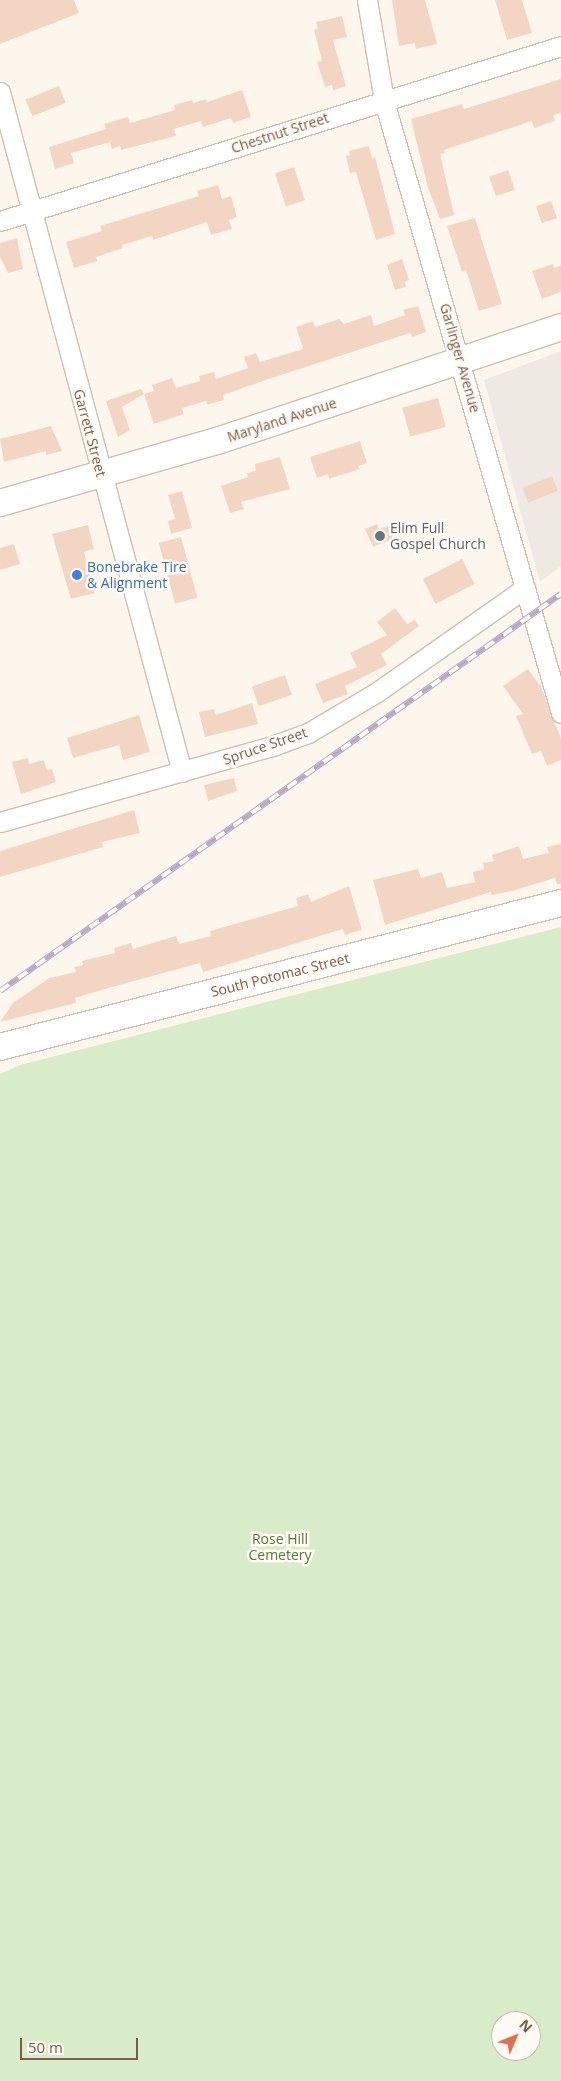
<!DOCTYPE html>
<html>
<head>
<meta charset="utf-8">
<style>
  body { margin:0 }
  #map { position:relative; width:561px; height:2081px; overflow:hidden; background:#fdf6ec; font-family:"Open Sans",sans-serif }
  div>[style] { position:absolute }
  .industrial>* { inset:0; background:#efe9e4 }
  .green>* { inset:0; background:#d8ecc9 }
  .building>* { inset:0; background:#f3d5c3; transform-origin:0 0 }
  .roads { filter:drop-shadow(1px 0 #d1beb0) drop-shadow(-1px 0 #d1beb0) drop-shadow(0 1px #d1beb0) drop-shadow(0 -1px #d1beb0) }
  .street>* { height:19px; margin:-9.5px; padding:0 9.5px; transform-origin:9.5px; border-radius:9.5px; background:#fff }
  .secondary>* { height:26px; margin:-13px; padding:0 13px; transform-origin:13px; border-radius:13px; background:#fff }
  .rail>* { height:5.5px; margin-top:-2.75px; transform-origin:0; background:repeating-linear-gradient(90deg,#fffaf3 0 11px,#b9a8c9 0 22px); box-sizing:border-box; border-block:1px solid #b9a8c9 }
  .dots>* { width:14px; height:14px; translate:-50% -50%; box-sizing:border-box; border:2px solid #fffaf3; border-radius:50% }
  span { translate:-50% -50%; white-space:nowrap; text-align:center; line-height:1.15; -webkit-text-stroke:5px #fffaf3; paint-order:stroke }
  .street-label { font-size:14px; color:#7a5c4d }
  .worship-label { font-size:14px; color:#5b616d }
  .left { translate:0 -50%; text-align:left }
  .shop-label { font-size:14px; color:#366cbe }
  .park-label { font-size:14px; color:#537a41 }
  .north { position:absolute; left:491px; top:2011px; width:50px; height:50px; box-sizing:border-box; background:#fffaf3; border:1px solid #cabbb1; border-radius:50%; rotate:45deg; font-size:14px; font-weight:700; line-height:20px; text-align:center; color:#7a5c4d }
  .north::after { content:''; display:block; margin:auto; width:18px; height:22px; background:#e76f51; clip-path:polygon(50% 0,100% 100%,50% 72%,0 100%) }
  .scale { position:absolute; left:20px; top:2038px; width:118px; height:22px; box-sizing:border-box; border:2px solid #7a5c4d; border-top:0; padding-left:6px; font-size:15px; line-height:18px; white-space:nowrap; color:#7a5c4d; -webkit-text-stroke:4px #fffaf3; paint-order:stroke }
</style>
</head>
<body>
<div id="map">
  <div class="industrial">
    <div style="clip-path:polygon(561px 351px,561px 566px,540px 582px,484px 380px)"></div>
  </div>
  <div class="green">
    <div style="clip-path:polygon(evenodd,561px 927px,561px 2081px,0 2081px,0 1074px,20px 1065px,561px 927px,501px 2021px,531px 2021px,531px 2051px,501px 2051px,501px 2021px)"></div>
  </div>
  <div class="building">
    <div style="clip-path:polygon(0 0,74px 0,79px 13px,0 44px)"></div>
    <div style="clip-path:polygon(392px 0,425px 0,437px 44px,416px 49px,415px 43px,399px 46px)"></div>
    <div style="clip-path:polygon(495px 0,522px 0,532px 33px,507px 40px)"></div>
    <div style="clip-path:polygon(342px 16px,347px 37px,333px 40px,346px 86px,333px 90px,332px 85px,325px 87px,317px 62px,322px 61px,314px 30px,318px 29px,316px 22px)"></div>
    <div style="clip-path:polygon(561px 79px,561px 113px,553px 115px,555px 121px,534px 128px,532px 121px,444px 150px,445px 153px,440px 154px,454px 215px,440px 219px,428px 188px,411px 119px,462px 104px,464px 109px)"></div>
    <div style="left:59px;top:86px;width:18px;height:36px;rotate:68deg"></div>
    <div style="clip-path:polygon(242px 90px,251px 117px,233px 123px,231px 118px,203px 127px,201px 121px,174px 129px,176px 136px,121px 150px,120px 146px,112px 149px,110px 142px,71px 153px,74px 163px,55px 169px,49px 147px,106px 129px,104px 124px,128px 117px,130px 123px,175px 110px,174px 105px,192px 100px,193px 103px,206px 99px,207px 102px)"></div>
    <div style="clip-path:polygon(369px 146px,372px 158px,375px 157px,395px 234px,376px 240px,356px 172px,350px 173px,346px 156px,350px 155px,349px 151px)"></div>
    <div style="left:294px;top:167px;width:35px;height:20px;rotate:72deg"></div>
    <div style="left:508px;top:170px;width:21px;height:20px;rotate:71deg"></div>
    <div style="clip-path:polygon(218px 185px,222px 199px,231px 196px,237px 217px,229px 220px,232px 229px,211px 235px,207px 222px,153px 240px,152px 236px,122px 245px,123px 248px,96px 257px,97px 261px,74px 268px,66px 242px,102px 231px,100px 226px,199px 196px,197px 191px)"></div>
    <div style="left:551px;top:201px;width:18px;height:16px;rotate:71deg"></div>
    <div style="clip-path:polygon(475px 218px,502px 304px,479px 311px,466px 270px,462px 272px,447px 226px)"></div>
    <div style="clip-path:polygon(17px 238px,23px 269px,8px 273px,0 257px,0 243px)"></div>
    <div style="clip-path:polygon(402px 259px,409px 280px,405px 282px,406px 287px,395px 290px,387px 265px)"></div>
    <div style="clip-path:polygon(553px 264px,554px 268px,561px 265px,561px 292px,542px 299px,532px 271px)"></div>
    <div style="clip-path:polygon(418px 306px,426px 332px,412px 337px,410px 333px,263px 381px,223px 395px,224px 400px,207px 405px,206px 401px,182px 408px,184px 414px,154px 424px,144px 394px,154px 391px,152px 385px,172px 378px,176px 388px,200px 381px,199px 376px,214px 372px,216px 379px,248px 368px,244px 357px,256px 353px,260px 362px,300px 350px,303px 348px,296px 327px,313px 321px,315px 327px,339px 319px,344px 324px,371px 315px,374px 326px,405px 315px,403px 310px)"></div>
    <div style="clip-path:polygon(141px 389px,144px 394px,122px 407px,130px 430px,118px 437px,106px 401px)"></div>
    <div style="left:438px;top:398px;width:30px;height:37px;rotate:75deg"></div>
    <div style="clip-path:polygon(51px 426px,62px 451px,46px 455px,46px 451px,4px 462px,0 439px)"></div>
    <div style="clip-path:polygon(360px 441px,367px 463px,358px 466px,360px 469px,329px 479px,328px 474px,317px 478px,310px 457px)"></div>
    <div style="clip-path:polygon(280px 457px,290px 489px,241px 502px,244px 509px,230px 513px,221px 486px,248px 477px,247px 473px,256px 471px,255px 464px)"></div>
    <div style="left:552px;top:476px;width:16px;height:32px;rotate:68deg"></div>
    <div style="clip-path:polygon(182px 491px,192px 528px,171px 534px,168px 521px,175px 519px,168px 495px)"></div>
    <div style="clip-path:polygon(377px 524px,379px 529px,388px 526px,393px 539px,373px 547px,365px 529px)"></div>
    <div style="clip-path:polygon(88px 525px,94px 549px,84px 552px,95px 593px,71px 599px,52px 534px)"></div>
    <div style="left:181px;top:537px;width:63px;height:23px;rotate:75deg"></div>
    <div style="clip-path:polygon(14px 544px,20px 564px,0 570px,0 548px)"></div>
    <div style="left:462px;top:559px;width:28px;height:44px;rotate:63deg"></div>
    <div style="clip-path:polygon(395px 608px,407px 624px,415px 620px,419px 626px,381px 654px,387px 665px,345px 686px,348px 694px,323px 703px,315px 684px,357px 667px,350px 653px,387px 635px,377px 622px)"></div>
    <div style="clip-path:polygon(528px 669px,541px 687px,561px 739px,561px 760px,547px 766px,541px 751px,532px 754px,516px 716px,523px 714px,503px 686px)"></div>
    <div style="left:285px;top:675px;width:21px;height:35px;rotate:71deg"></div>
    <div style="clip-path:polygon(252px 703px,258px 724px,205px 737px,199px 712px,214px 709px,216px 715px)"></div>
    <div style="clip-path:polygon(139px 715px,150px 752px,123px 760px,119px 745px,73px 758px,67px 738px)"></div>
    <div style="clip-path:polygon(28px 758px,29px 764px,44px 760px,47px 770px,52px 769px,56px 782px,21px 794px,12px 762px)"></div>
    <div style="clip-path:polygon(234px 778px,237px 791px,208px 801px,204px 785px)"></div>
    <div style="clip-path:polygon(134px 810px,140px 833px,102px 842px,103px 847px,0 877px,0 851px)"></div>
    <div style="clip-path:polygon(561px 844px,561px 884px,557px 884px,555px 878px,512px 891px,491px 895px,491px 892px,385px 925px,373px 880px,418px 869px,421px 878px,442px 872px,447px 888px,475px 882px,473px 872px,484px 869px,483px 863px,494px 861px,492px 855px,519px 846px,523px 859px,549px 853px,547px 847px)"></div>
    <div style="clip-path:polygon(349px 886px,362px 930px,345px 935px,343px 929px,203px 972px,200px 963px,105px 989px,75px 998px,76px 1003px,0 1022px,13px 1003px,49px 978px,76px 972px,74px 967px,83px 965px,82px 961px,115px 953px,114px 948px,131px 943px,133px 949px,176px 936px,179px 944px,211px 936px,210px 931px,298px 906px,296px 898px,308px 894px,311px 902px)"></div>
  </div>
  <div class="roads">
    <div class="street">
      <div style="left:367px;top:0;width:102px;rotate:80.4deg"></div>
      <div style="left:384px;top:101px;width:637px;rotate:73.87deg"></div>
      <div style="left:0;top:92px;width:704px;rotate:75.02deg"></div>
      <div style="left:0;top:221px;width:588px;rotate:-17.32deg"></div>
      <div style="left:0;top:822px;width:286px;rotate:-15.6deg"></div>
      <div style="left:275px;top:745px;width:35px;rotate:-20deg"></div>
      <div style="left:308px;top:733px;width:80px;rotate:-30.7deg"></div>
      <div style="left:377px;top:692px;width:181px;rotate:-35.1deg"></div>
    </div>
    <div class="secondary">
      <div style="left:0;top:503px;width:229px;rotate:-16deg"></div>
      <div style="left:220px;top:440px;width:359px;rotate:-18.3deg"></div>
      <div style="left:0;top:1047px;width:579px;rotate:-14.4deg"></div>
    </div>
  </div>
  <div class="rail">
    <div style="left:0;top:991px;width:687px;rotate:-35.29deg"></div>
  </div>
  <div class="dots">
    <div style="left:380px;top:536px;background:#6b7280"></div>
    <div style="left:77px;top:575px;background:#3f7fe0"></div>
  </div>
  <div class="street-label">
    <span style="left:280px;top:133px;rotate:-18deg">Chestnut Street</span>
    <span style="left:460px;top:358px;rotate:74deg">Garlinger Avenue</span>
    <span style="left:282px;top:420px;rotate:-18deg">Maryland Avenue</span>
    <span style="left:90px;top:433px;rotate:75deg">Garrett Street</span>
    <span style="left:265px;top:746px;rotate:-19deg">Spruce Street</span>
    <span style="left:280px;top:975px;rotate:-14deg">South Potomac Street</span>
  </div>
  <div class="worship-label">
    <span class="left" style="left:390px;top:536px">Elim Full<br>Gospel Church</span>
  </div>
  <div class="shop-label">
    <span class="left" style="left:87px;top:575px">Bonebrake Tire<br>&amp; Alignment</span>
  </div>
  <div class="park-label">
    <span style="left:280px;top:1547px">Rose Hill<br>Cemetery</span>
  </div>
  <div class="north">N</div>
  <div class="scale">50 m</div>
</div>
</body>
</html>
